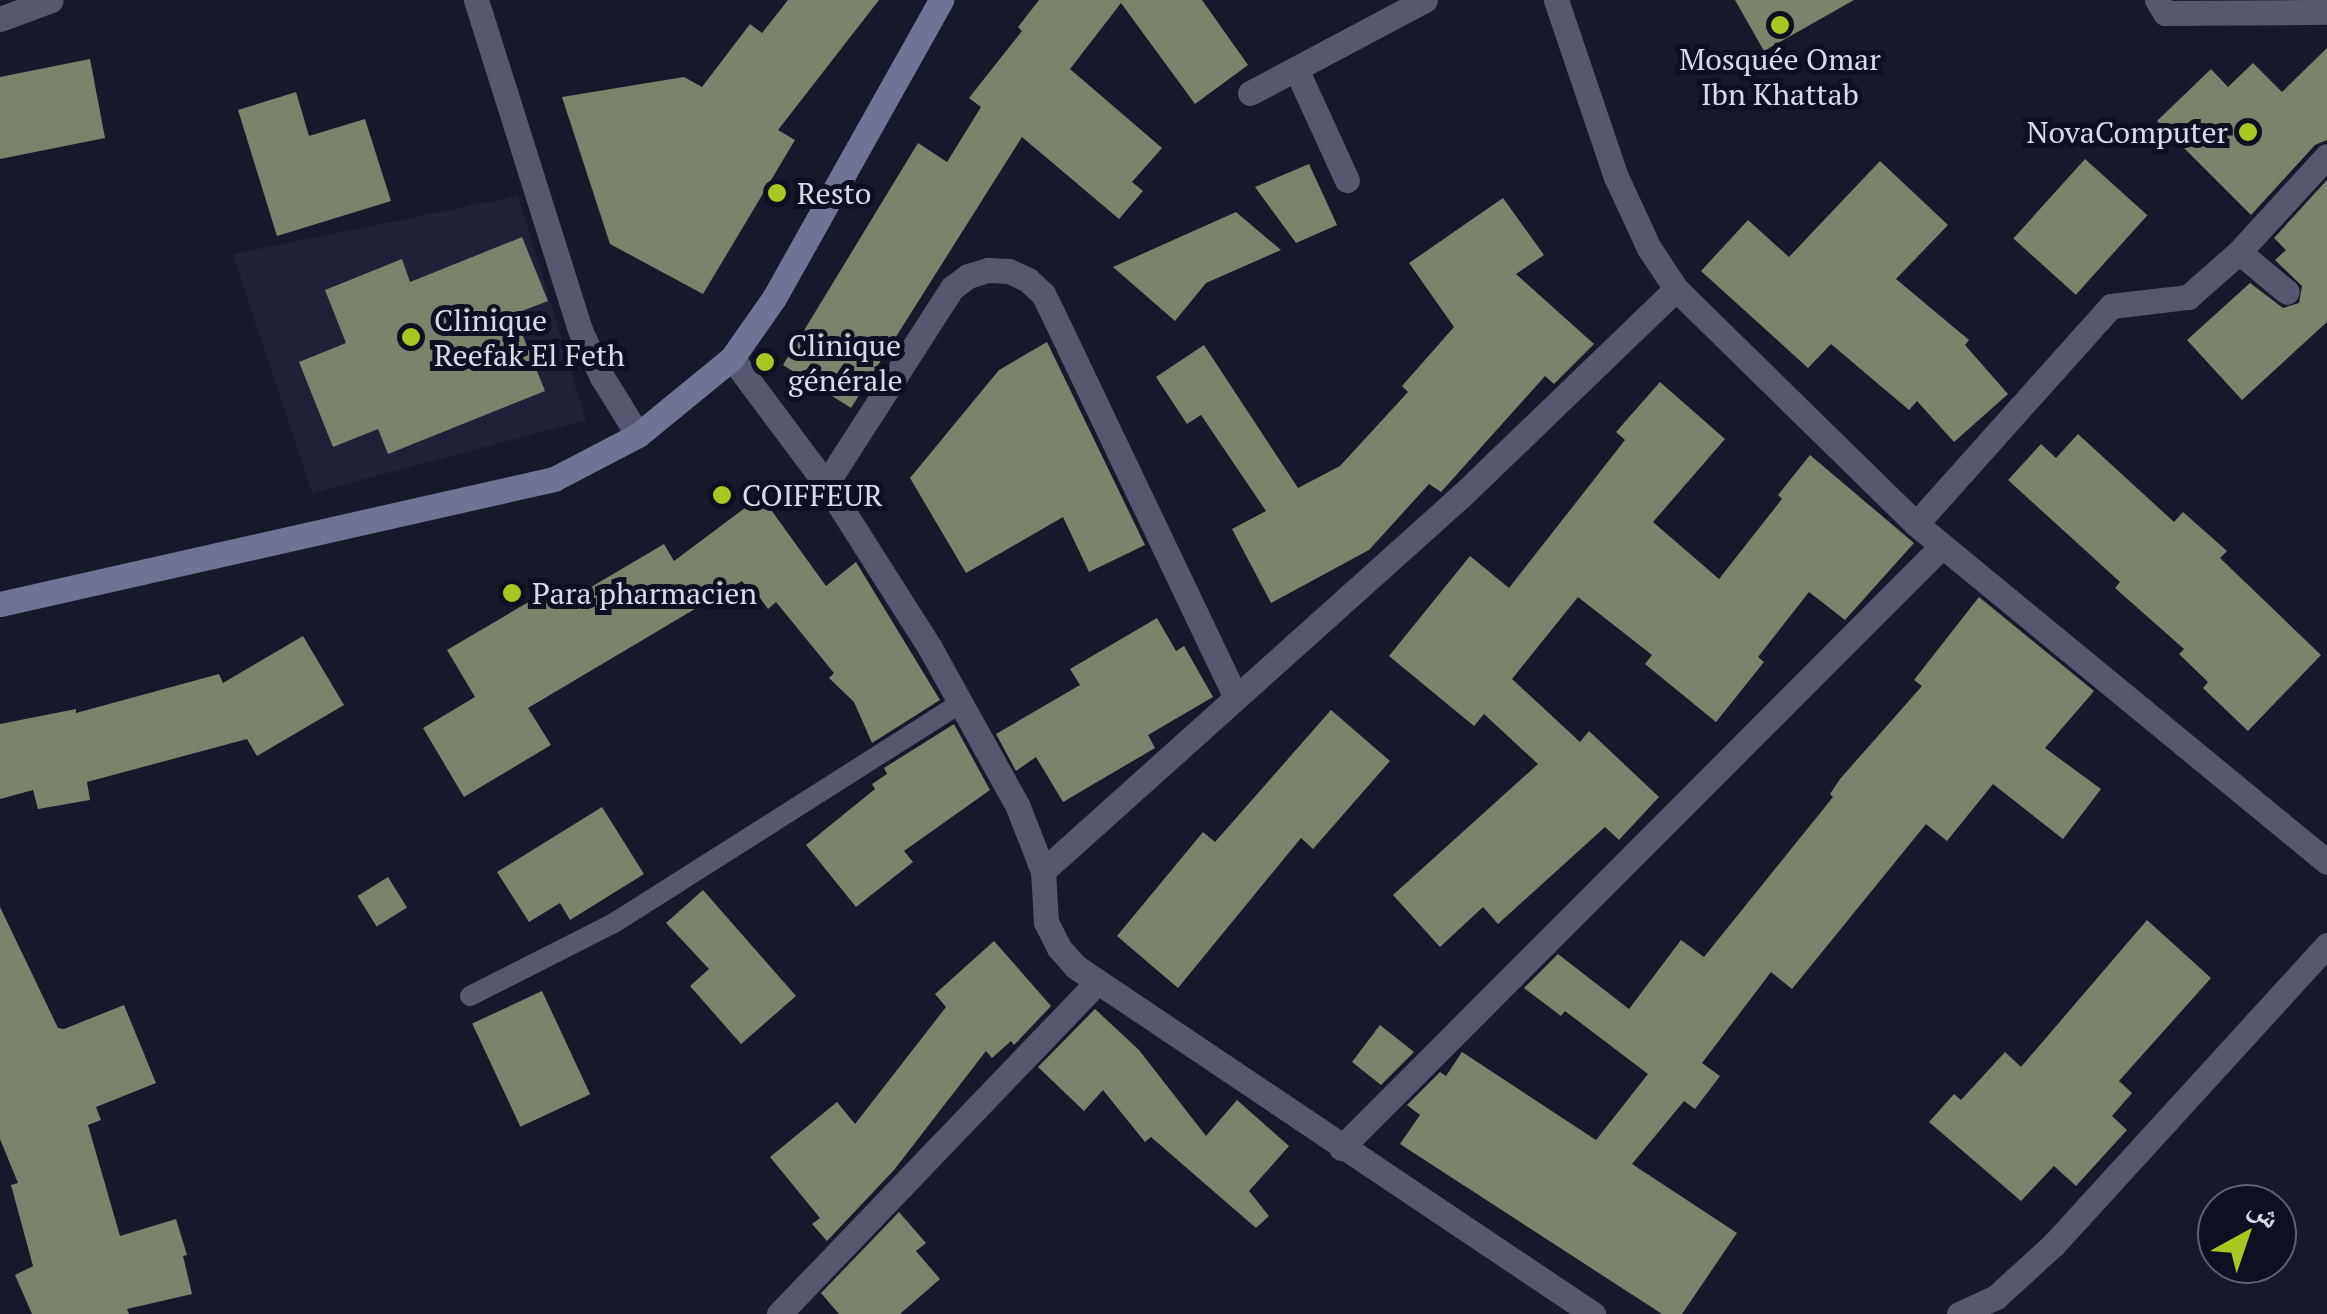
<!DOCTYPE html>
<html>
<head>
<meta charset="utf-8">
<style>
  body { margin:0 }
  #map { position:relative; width:2327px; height:1314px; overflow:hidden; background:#17192b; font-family:"PT Serif","Noto Naskh Arabic",serif }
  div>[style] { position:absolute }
  .built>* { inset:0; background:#1f2139 }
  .building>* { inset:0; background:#7c836c; transform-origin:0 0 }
  .lane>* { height:20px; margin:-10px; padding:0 10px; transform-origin:10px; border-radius:10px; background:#55586e }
  .street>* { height:25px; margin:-12.5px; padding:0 12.5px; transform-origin:12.5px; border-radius:12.5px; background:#55586e }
  .secondary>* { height:25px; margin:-12.5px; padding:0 12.5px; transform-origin:12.5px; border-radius:12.5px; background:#6f7496 }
  .dots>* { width:28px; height:28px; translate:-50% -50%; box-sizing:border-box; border:5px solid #0e1021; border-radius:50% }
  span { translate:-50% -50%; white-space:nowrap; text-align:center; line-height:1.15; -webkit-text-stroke:10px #0e1021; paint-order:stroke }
  .poi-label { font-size:30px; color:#d8dae6 }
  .right { translate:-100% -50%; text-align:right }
  .left { translate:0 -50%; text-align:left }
  .north { position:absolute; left:2197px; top:1184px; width:100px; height:100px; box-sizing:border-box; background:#0e1021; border:2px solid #5f6170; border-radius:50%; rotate:40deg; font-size:28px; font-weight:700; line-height:40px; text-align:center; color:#d8dae6 }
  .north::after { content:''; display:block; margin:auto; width:35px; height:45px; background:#a6c820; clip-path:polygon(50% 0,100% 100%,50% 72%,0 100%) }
</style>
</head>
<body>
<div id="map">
  <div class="built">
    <div style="clip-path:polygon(518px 196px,586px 420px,312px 493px,233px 254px)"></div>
  </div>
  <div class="building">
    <div style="clip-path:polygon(788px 0,879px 0,778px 130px,795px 140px,703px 294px,610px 244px,562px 97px,684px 77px,702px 87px,750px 24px,762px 33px)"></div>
    <div style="clip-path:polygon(1039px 0,1202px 0,1248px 65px,1195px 104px,1121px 3px,1070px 69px,1162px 148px,1132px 182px,1143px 191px,1119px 219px,1022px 137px,851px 408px,783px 365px,918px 143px,947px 162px,981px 107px,969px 98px,1022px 31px,1018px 27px)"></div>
    <div style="clip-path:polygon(1735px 0,1854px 0,1764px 51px)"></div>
    <div style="clip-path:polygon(2327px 48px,2327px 140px,2315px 145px,2251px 215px,2157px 121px,2211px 69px,2228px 87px,2253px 63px,2282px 92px)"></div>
    <div style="clip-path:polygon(90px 59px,105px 138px,0 159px,0 77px)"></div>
    <div style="clip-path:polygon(296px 92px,309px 136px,365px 119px,391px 201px,277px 236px,238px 110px)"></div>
    <div style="left:2085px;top:159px;width:84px;height:107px;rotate:42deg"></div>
    <div style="clip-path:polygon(1880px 161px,1948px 225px,1896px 279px,1969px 340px,1965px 345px,2008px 394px,1954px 442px,1917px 401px,1909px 410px,1831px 344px,1808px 368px,1701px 271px,1748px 220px,1789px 257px)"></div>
    <div style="clip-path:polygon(1309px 164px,1337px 225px,1296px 243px,1255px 187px)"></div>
    <div style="clip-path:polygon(2327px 180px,2327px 322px,2242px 400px,2187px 340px,2250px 283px,2283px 308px,2299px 303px,2302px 286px,2275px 260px,2286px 250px,2274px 238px)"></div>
    <div style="clip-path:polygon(1503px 198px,1544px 255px,1516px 274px,1594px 344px,1554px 384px,1545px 376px,1441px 492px,1429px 484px,1369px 550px,1271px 603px,1232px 529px,1266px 511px,1201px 415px,1187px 424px,1156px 377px,1204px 345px,1298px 488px,1340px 466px,1408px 392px,1402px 386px,1454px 327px,1409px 263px)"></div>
    <div style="clip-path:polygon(1236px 212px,1281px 250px,1206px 283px,1175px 321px,1113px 267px)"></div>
    <div style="clip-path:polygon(522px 237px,548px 301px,514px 314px,545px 391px,388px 454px,378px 429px,333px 447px,299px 362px,346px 343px,325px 290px,402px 259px,410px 282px)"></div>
    <div style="clip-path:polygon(1047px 342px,1145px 545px,1089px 572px,1063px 517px,966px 573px,910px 478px,999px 370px)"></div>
    <div style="clip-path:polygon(1660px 382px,1725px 439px,1653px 522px,1719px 579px,1782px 499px,1778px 495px,1810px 455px,1914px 543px,1845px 620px,1809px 592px,1758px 657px,1764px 662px,1716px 722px,1645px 664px,1652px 655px,1578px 597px,1512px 679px,1580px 742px,1589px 731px,1659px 797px,1619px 840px,1605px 827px,1498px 924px,1483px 907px,1440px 947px,1393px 895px,1538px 764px,1484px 714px,1474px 726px,1389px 656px,1470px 556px,1509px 588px,1625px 440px,1616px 432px)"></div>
    <div style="clip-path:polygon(2078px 434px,2174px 522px,2183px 512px,2227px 551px,2220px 558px,2321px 655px,2248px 731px,2203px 688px,2208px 682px,2179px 654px,2184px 649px,2115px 588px,2120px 582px,2008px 480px,2041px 444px,2056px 458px)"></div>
    <div style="clip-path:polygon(761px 496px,826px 586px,856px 562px,940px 700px,872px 743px,854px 702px,829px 678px,834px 673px,776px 602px,768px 609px,750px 584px,746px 586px,742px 581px,528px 708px,551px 745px,464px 797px,423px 728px,475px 697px,447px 650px,554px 587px,564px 603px,664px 544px,674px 561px)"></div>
    <div style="clip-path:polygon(1979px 597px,2094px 691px,2045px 748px,2101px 789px,2063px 839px,1993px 784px,1947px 841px,1926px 824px,1792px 989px,1771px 972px,1702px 1063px,1720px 1076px,1695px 1109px,1684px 1101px,1632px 1164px,1737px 1233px,1682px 1314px,1662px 1314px,1400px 1144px,1420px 1115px,1407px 1105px,1440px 1072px,1446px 1076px,1462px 1052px,1596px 1140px,1648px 1074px,1565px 1011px,1561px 1016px,1524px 988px,1558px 954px,1629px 1009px,1681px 940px,1704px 957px,1833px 797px,1830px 794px,1840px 779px,1922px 686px,1914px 680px)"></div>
    <div style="clip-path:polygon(1157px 618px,1176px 651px,1184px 646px,1213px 697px,1148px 735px,1155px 748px,1063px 802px,1036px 757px,1016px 771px,996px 734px,1080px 685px,1070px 669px)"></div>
    <div style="clip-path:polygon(303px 636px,344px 705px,257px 756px,247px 739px,87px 782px,90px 800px,38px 809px,33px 790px,0 799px,0 724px,76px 709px,76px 713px,219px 674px,223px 683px)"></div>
    <div style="clip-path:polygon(1331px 710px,1390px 761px,1313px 849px,1301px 838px,1178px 988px,1117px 936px,1203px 832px,1215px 842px)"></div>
    <div style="clip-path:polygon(954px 724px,990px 790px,904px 851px,913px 862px,856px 907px,806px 845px,875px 789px,872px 784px,887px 774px,884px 768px)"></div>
    <div style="clip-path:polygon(602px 807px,644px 874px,570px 920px,560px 903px,529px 922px,497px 872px)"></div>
    <div style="left:388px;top:877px;width:36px;height:36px;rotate:58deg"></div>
    <div style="clip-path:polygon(703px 890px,796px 996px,741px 1044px,690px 986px,709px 969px,666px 923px)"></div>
    <div style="clip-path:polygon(0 907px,58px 1028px,64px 1029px,124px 1005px,156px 1083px,96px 1107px,101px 1120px,88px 1125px,120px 1236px,176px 1219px,187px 1255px,183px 1256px,192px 1294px,127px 1309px,129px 1314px,32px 1314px,15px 1275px,33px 1266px,11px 1185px,18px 1183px,0 1139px)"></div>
    <div style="clip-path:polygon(2147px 920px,2211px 978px,2119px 1081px,2132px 1093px,2112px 1116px,2127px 1130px,2076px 1186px,2054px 1166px,2021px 1201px,1929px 1122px,1954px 1094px,1961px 1100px,2005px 1052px,2021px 1067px)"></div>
    <div style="clip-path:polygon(994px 941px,1051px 1006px,1014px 1045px,1011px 1041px,992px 1058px,986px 1051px,894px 1170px,827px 1241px,812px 1224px,820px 1218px,770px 1157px,837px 1102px,855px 1124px,946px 1007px,935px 994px)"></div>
    <div style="left:542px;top:991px;width:114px;height:77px;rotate:65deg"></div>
    <div style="clip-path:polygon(1095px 1009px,1139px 1050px,1206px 1136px,1237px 1100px,1289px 1146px,1249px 1191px,1269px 1216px,1256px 1228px,1151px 1137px,1145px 1142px,1103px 1090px,1084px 1111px,1038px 1067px)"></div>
    <div style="clip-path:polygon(1380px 1025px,1414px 1052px,1381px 1085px,1352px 1062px)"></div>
    <div style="clip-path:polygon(899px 1212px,926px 1243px,916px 1251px,940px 1279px,900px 1314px,839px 1314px,821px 1293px)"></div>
  </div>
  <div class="lane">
    <div style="left:470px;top:996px;width:161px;rotate:-26.9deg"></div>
    <div style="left:614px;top:923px;width:411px;rotate:-32.4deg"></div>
  </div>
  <div class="street">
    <div style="left:476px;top:0;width:346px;rotate:72.5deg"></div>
    <div style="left:580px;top:330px;width:52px;rotate:64.9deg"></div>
    <div style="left:602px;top:377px;width:68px;rotate:58.2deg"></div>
    <div style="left:1556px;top:0;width:187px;rotate:71.3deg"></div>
    <div style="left:1616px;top:177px;width:78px;rotate:65.1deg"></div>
    <div style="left:1649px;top:248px;width:49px;rotate:56.6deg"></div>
    <div style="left:1676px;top:289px;width:336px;rotate:44.4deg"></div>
    <div style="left:1916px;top:524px;width:532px;rotate:39.43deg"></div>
    <div style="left:2157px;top:0;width:15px;rotate:58deg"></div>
    <div style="left:2165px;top:13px;width:162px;rotate:-0.4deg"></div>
    <div style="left:0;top:19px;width:54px;rotate:-20.4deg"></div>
    <div style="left:1297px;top:71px;width:120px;rotate:65.4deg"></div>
    <div style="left:1250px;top:93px;width:198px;rotate:-28deg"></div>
    <div style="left:2239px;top:252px;width:62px;rotate:39.8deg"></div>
    <div style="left:732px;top:358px;width:157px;rotate:53.3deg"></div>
    <div style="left:826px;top:484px;width:194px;rotate:57.6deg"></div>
    <div style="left:930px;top:648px;width:182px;rotate:61deg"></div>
    <div style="left:1018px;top:807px;width:69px;rotate:68.7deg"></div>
    <div style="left:1043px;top:871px;width:51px;rotate:86.6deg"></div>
    <div style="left:1046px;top:922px;width:29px;rotate:63deg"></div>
    <div style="left:1059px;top:948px;width:25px;rotate:48deg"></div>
    <div style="left:1076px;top:967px;width:623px;rotate:33.87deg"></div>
    <div style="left:826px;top:484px;width:233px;rotate:-57.3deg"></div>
    <div style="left:952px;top:288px;width:20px;rotate:-37deg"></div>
    <div style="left:968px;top:276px;width:21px;rotate:-17deg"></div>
    <div style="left:988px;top:270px;width:21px;rotate:3deg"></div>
    <div style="left:1009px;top:271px;width:21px;rotate:25deg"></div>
    <div style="left:1028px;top:280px;width:21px;rotate:43deg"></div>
    <div style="left:1043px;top:294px;width:20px;rotate:63deg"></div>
    <div style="left:1052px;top:312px;width:427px;rotate:64.5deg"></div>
    <div style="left:1916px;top:524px;width:292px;rotate:-48.2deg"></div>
    <div style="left:2111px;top:306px;width:78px;rotate:-6.7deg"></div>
    <div style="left:2188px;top:297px;width:68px;rotate:-41.4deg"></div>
    <div style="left:2239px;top:252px;width:130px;rotate:-47.5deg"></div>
    <div style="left:1043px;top:871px;width:562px;rotate:-41.9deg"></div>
    <div style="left:1461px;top:496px;width:298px;rotate:-43.9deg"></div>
    <div style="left:1341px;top:1148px;width:849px;rotate:-45.05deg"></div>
    <div style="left:779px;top:1314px;width:457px;rotate:-46.2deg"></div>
    <div style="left:1959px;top:1314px;width:41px;rotate:-24.7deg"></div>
    <div style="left:1996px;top:1297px;width:79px;rotate:-42.4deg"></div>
    <div style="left:2054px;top:1244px;width:405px;rotate:-47.6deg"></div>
  </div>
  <div class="secondary">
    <div style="left:0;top:604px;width:568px;rotate:-12.71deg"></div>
    <div style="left:554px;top:479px;width:95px;rotate:-27.6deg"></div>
    <div style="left:638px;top:435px;width:122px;rotate:-39.3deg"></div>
    <div style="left:732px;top:358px;width:73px;rotate:-55deg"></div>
    <div style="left:774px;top:298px;width:342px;rotate:-60.7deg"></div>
  </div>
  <div class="dots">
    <div style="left:1780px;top:25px;background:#a6c820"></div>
    <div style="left:2248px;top:132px;background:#a6c820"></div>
    <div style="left:777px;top:193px;background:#a6c820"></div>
    <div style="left:411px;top:337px;background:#a6c820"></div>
    <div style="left:765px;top:362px;background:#a6c820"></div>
    <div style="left:722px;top:495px;background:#a6c820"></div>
    <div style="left:512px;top:593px;background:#a6c820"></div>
  </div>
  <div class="poi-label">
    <span style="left:1780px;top:76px">Mosquée Omar<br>Ibn Khattab</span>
    <span class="right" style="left:2228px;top:132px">NovaComputer</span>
    <span class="left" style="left:797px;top:193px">Resto</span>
    <span class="left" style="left:434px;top:337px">Clinique<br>Reefak El Feth</span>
    <span class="left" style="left:788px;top:362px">Clinique<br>générale</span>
    <span class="left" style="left:742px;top:495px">COIFFEUR</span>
    <span class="left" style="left:532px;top:593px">Para pharmacien</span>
  </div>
  <div class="north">ش</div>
</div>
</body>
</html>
